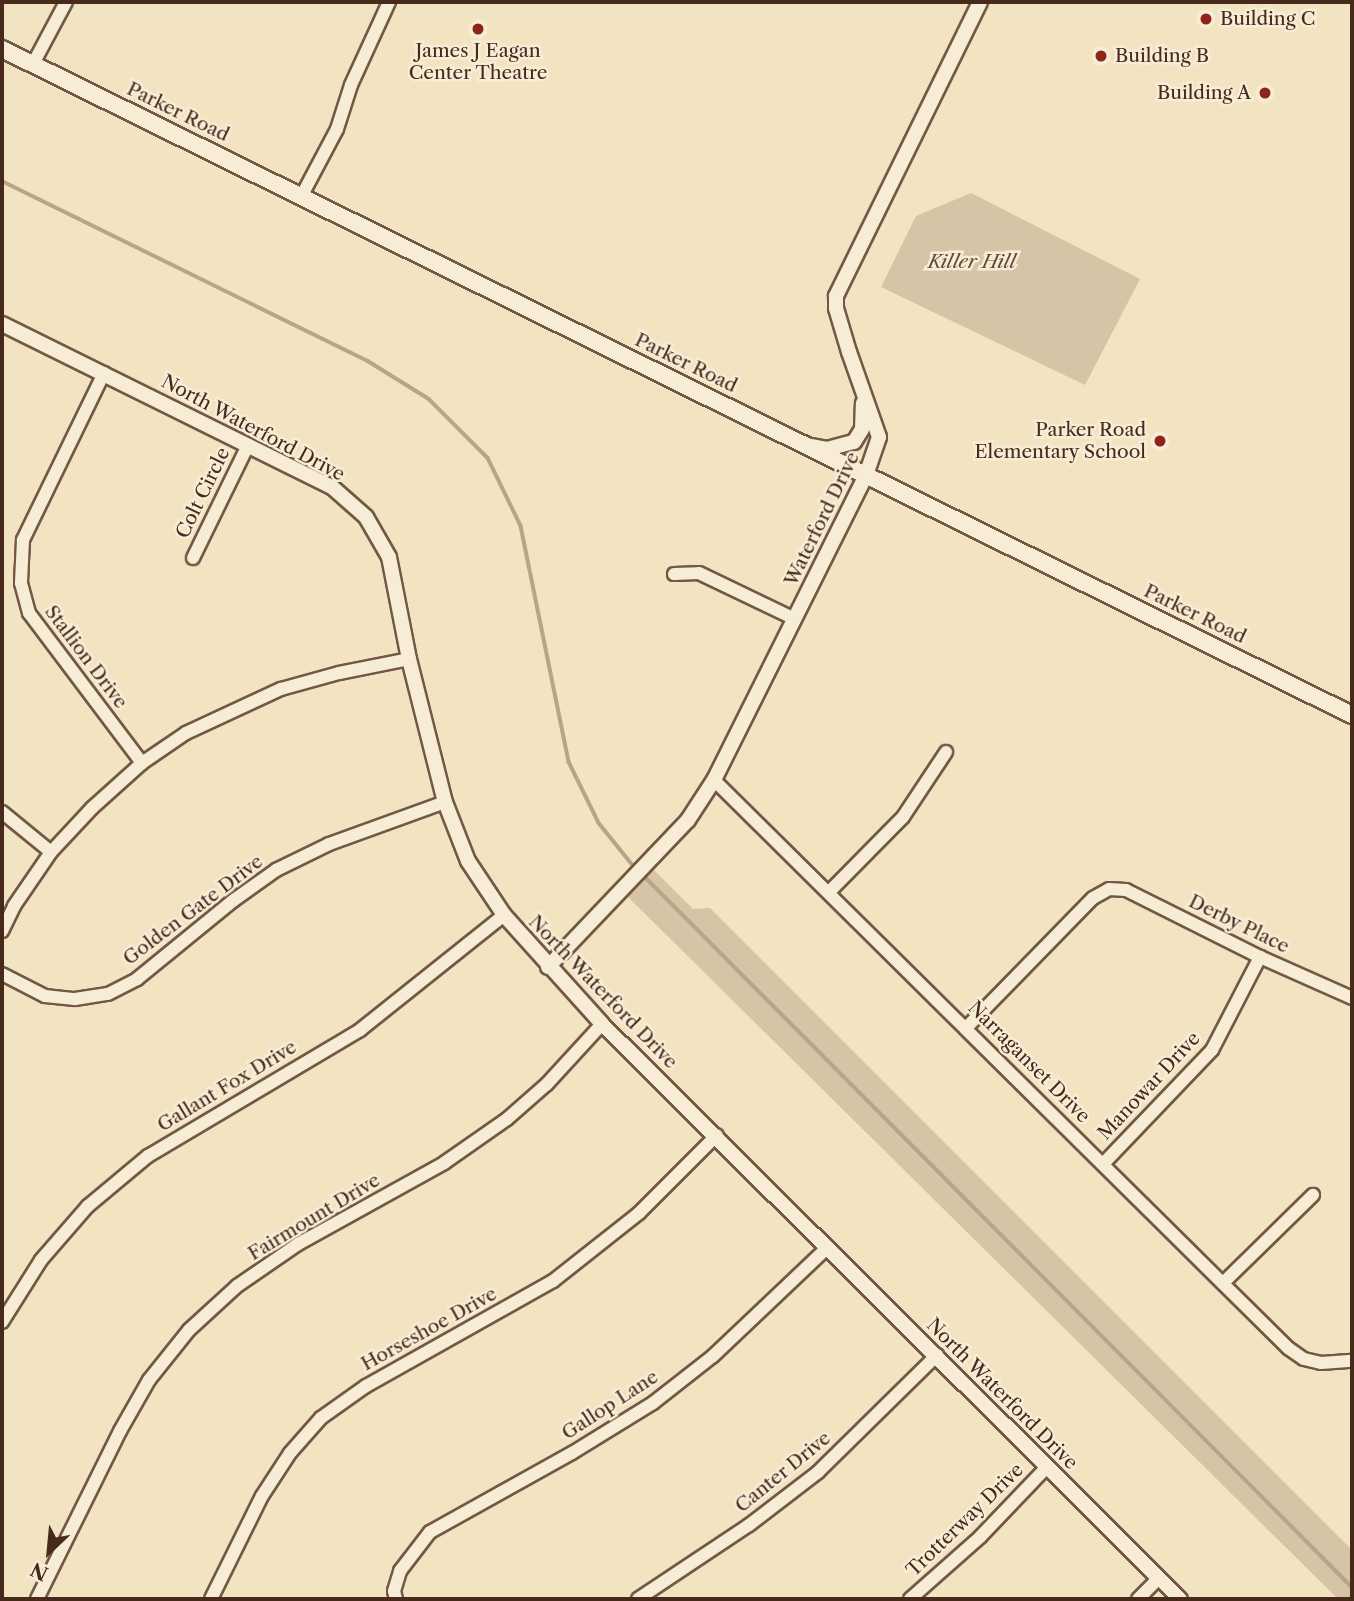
<!DOCTYPE html>
<html>
<head>
<meta charset="utf-8">
<style>
  body { margin:0 }
  #map { position:relative; width:1354px; height:1601px; overflow:hidden; background:#f2e3c1; font-family:"Libre Caslon Text",serif }
  div>[style] { position:absolute }
  .green>* { inset:0; background:#d5c4a5 }
  .stream>* { height:3.5px; margin:-1.75px; padding:0 1.75px; transform-origin:1.75px; border-radius:1.75px; background:#b8a489 }
  .roads { filter:drop-shadow(2px 0 #725845) drop-shadow(-2px 0 #725845) drop-shadow(0 2px #725845) drop-shadow(0 -2px #725845) }
  .minor>* { height:12px; margin:-6px; padding:0 6px; transform-origin:6px; border-radius:6px; background:#f7edd7 }
  .tertiary>* { height:14px; margin:-7px; padding:0 7px; transform-origin:7px; border-radius:7px; background:#f7edd7 }
  .secondary>* { height:16px; margin:-8px; padding:0 8px; transform-origin:8px; border-radius:8px; background:#f7edd7 }
  .dots>* { width:19px; height:19px; translate:-50% -50%; box-sizing:border-box; border:4px solid #f7edd7; border-radius:50% }
  span { translate:-50% -50%; white-space:nowrap; text-align:center; line-height:1.15; -webkit-text-stroke:5px #f7edd7; paint-order:stroke }
  .poi-label { font-size:19px; color:#472a1c }
  .left { translate:0 -50%; text-align:left }
  .right { translate:-100% -50%; text-align:right }
  .street-label { font-size:19px; color:#472a1c }
  .park-label { font-size:19px; color:#634937; font-style:italic }
  .frame { position:absolute; inset:0; border:4px solid #472a1c; pointer-events:none }
  .north { position:absolute; left:14px; top:1517px; width:70px; height:70px; -webkit-text-stroke:5px #f7edd7; paint-order:stroke; rotate:206deg; font-size:19px; font-weight:700; line-height:28px; text-align:center; color:#472a1c }
  .north::after { content:''; display:block; margin:auto; width:24px; height:32px; background:#472a1c; clip-path:polygon(50% 0,100% 100%,50% 72%,0 100%) }
</style>
</head>
<body>
<div id="map">
  <div class="green">
    <div style="clip-path:polygon(971px 193px,1140px 279px,1085px 385px,881px 287px,916px 216px)"></div>
    <div style="clip-path:polygon(653px 869px,693px 909px,710px 908px,1352px 1550px,1352px 1599px,1338px 1599px,627px 896px)"></div>
  </div>
  <div class="stream">
    <div style="left:2px;top:181px;width:408px;rotate:26.2deg"></div>
    <div style="left:368px;top:361px;width:72px;rotate:31.9deg"></div>
    <div style="left:429px;top:399px;width:83px;rotate:45deg"></div>
    <div style="left:488px;top:458px;width:76px;rotate:64.1deg"></div>
    <div style="left:521px;top:526px;width:241px;rotate:78.5deg"></div>
    <div style="left:569px;top:762px;width:68px;rotate:63.8deg"></div>
    <div style="left:599px;top:823px;width:58px;rotate:51.3deg"></div>
    <div style="left:641px;top:873px;width:1008px;rotate:45.12deg"></div>
  </div>
  <div class="roads">
    <div class="minor">
      <div style="left:33px;top:64px;width:70px;rotate:-62deg"></div>
      <div style="left:301px;top:197px;width:77px;rotate:-62.1deg"></div>
      <div style="left:337px;top:129px;width:46px;rotate:-72.3deg"></div>
      <div style="left:351px;top:85px;width:91px;rotate:-65.4deg"></div>
      <div style="left:104px;top:373px;width:186px;rotate:115.9deg"></div>
      <div style="left:23px;top:540px;width:43px;rotate:92.7deg"></div>
      <div style="left:21px;top:583px;width:31px;rotate:75deg"></div>
      <div style="left:29px;top:613px;width:188px;rotate:53deg"></div>
      <div style="left:193px;top:558px;width:126px;rotate:-64deg"></div>
      <div style="left:674px;top:574px;width:25px;rotate:-2deg"></div>
      <div style="left:699px;top:573px;width:106px;rotate:25.6deg"></div>
      <div style="left:714px;top:780px;width:808px;rotate:44.7deg"></div>
      <div style="left:1288px;top:1348px;width:19px;rotate:35deg"></div>
      <div style="left:1304px;top:1359px;width:17px;rotate:13deg"></div>
      <div style="left:1321px;top:1363px;width:31px;rotate:-4deg"></div>
      <div style="left:2px;top:812px;width:63px;rotate:39.2deg"></div>
      <div style="left:830px;top:891px;width:104px;rotate:-45.4deg"></div>
      <div style="left:903px;top:817px;width:78px;rotate:-56.5deg"></div>
      <div style="left:2px;top:931px;width:28px;rotate:-64deg"></div>
      <div style="left:14px;top:906px;width:65px;rotate:-55.6deg"></div>
      <div style="left:51px;top:852px;width:60px;rotate:-47deg"></div>
      <div style="left:92px;top:808px;width:67px;rotate:-42deg"></div>
      <div style="left:142px;top:763px;width:53px;rotate:-34.3deg"></div>
      <div style="left:186px;top:733px;width:105px;rotate:-24.9deg"></div>
      <div style="left:281px;top:689px;width:60px;rotate:-15.4deg"></div>
      <div style="left:339px;top:673px;width:71px;rotate:-11.3deg"></div>
      <div style="left:2px;top:974px;width:48px;rotate:27.1deg"></div>
      <div style="left:45px;top:996px;width:30px;rotate:6deg"></div>
      <div style="left:75px;top:999px;width:33px;rotate:-9deg"></div>
      <div style="left:108px;top:994px;width:33px;rotate:-27deg"></div>
      <div style="left:137px;top:979px;width:125px;rotate:-39.2deg"></div>
      <div style="left:234px;top:900px;width:52px;rotate:-35.5deg"></div>
      <div style="left:276px;top:870px;width:59px;rotate:-26.1deg"></div>
      <div style="left:329px;top:844px;width:123px;rotate:-19.9deg"></div>
      <div style="left:967px;top:1027px;width:180px;rotate:-45.7deg"></div>
      <div style="left:1093px;top:898px;width:18px;rotate:-29deg"></div>
      <div style="left:1109px;top:889px;width:17px;rotate:3deg"></div>
      <div style="left:1126px;top:890px;width:150px;rotate:26.6deg"></div>
      <div style="left:1260px;top:957px;width:101px;rotate:24deg"></div>
      <div style="left:1103px;top:1164px;width:158px;rotate:-46.3deg"></div>
      <div style="left:1212px;top:1050px;width:105px;rotate:-62.7deg"></div>
      <div style="left:1223px;top:1283px;width:126px;rotate:-44.4deg"></div>
      <div style="left:2px;top:1322px;width:73px;rotate:-57.8deg"></div>
      <div style="left:41px;top:1260px;width:72px;rotate:-49deg"></div>
      <div style="left:88px;top:1206px;width:78px;rotate:-39.8deg"></div>
      <div style="left:148px;top:1156px;width:247px;rotate:-30.7deg"></div>
      <div style="left:360px;top:1030px;width:184px;rotate:-38.6deg"></div>
      <div style="left:37px;top:1599px;width:187px;rotate:-63.7deg"></div>
      <div style="left:120px;top:1431px;width:59px;rotate:-60.4deg"></div>
      <div style="left:149px;top:1380px;width:64px;rotate:-51.3deg"></div>
      <div style="left:189px;top:1330px;width:65px;rotate:-42.5deg"></div>
      <div style="left:237px;top:1286px;width:74px;rotate:-34.5deg"></div>
      <div style="left:298px;top:1244px;width:167px;rotate:-29deg"></div>
      <div style="left:444px;top:1163px;width:77px;rotate:-34.9deg"></div>
      <div style="left:507px;top:1119px;width:53px;rotate:-41.2deg"></div>
      <div style="left:547px;top:1084px;width:81px;rotate:-47.5deg"></div>
      <div style="left:211px;top:1599px;width:115px;rotate:-63.7deg"></div>
      <div style="left:262px;top:1496px;width:51px;rotate:-56.9deg"></div>
      <div style="left:290px;top:1453px;width:47px;rotate:-48.5deg"></div>
      <div style="left:321px;top:1418px;width:55px;rotate:-35.4deg"></div>
      <div style="left:366px;top:1386px;width:214px;rotate:-29.3deg"></div>
      <div style="left:553px;top:1281px;width:110px;rotate:-38.3deg"></div>
      <div style="left:639px;top:1213px;width:110px;rotate:-45deg"></div>
      <div style="left:396px;top:1599px;width:8px;rotate:-104deg"></div>
      <div style="left:394px;top:1591px;width:21px;rotate:-73deg"></div>
      <div style="left:400px;top:1571px;width:49px;rotate:-52.4deg"></div>
      <div style="left:430px;top:1532px;width:162px;rotate:-29.1deg"></div>
      <div style="left:572px;top:1453px;width:95px;rotate:-31.7deg"></div>
      <div style="left:653px;top:1403px;width:76px;rotate:-38.1deg"></div>
      <div style="left:713px;top:1356px;width:157px;rotate:-43.5deg"></div>
      <div style="left:638px;top:1599px;width:133px;rotate:-33.7deg"></div>
      <div style="left:749px;top:1525px;width:87px;rotate:-37.5deg"></div>
      <div style="left:818px;top:1472px;width:167px;rotate:-44.5deg"></div>
      <div style="left:910px;top:1599px;width:94px;rotate:-41.5deg"></div>
      <div style="left:980px;top:1537px;width:97px;rotate:-46.3deg"></div>
      <div style="left:1138px;top:1599px;width:30px;rotate:-45deg"></div>
    </div>
    <div class="tertiary">
      <div style="left:2px;top:324px;width:368px;rotate:26.3deg"></div>
      <div style="left:332px;top:487px;width:45px;rotate:41.4deg"></div>
      <div style="left:366px;top:517px;width:46px;rotate:60.1deg"></div>
      <div style="left:389px;top:557px;width:104px;rotate:78.9deg"></div>
      <div style="left:409px;top:659px;width:147px;rotate:75.9deg"></div>
      <div style="left:445px;top:802px;width:63px;rotate:68.7deg"></div>
      <div style="left:468px;top:861px;width:65px;rotate:56.3deg"></div>
      <div style="left:504px;top:915px;width:147px;rotate:48deg"></div>
      <div style="left:602px;top:1024px;width:815px;rotate:44.85deg"></div>
      <div style="left:812px;top:446px;width:15px;rotate:11deg"></div>
      <div style="left:827px;top:449px;width:28px;rotate:-15deg"></div>
      <div style="left:854px;top:442px;width:15px;rotate:-58deg"></div>
      <div style="left:862px;top:429px;width:26px;rotate:-88deg"></div>
      <div style="left:548px;top:967px;width:203px;rotate:-46.4deg"></div>
      <div style="left:688px;top:820px;width:48px;rotate:-57deg"></div>
      <div style="left:714px;top:780px;width:341px;rotate:-63.5deg"></div>
      <div style="left:866px;top:475px;width:40px;rotate:-71.1deg"></div>
      <div style="left:879px;top:437px;width:90px;rotate:-109.4deg"></div>
      <div style="left:849px;top:352px;width:46px;rotate:-106.5deg"></div>
      <div style="left:836px;top:308px;width:12px;rotate:-90deg"></div>
      <div style="left:836px;top:296px;width:327px;rotate:-63.9deg"></div>
    </div>
    <div class="secondary">
      <div style="left:2px;top:49px;width:1505px;rotate:26.26deg"></div>
    </div>
  </div>
  <div class="dots">
    <div style="left:1206px;top:19px;background:#8f2418"></div>
    <div style="left:478px;top:29px;background:#8f2418"></div>
    <div style="left:1101px;top:56px;background:#8f2418"></div>
    <div style="left:1265px;top:93px;background:#8f2418"></div>
    <div style="left:1160px;top:441px;background:#8f2418"></div>
  </div>
  <div class="poi-label">
    <span class="left" style="left:1220px;top:19px">Building C</span>
    <span style="left:478px;top:62px">James J Eagan<br>Center Theatre</span>
    <span class="left" style="left:1115px;top:56px">Building B</span>
    <span class="right" style="left:1251px;top:93px">Building A</span>
    <span class="right" style="left:1146px;top:441px">Parker Road<br>Elementary School</span>
  </div>
  <div class="street-label">
    <span style="left:178px;top:112px;rotate:26deg">Parker Road</span>
    <span style="left:686px;top:363px;rotate:26deg">Parker Road</span>
    <span style="left:253px;top:428px;rotate:28deg">North Waterford Drive</span>
    <span style="left:203px;top:493px;rotate:-64deg">Colt Circle</span>
    <span style="left:822px;top:519px;rotate:-64deg">Waterford Drive</span>
    <span style="left:1195px;top:614px;rotate:26deg">Parker Road</span>
    <span style="left:86px;top:657px;rotate:53deg">Stallion Drive</span>
    <span style="left:193px;top:910px;rotate:-37deg">Golden Gate Drive</span>
    <span style="left:1239px;top:924px;rotate:26deg">Derby Place</span>
    <span style="left:603px;top:992px;rotate:46deg">North Waterford Drive</span>
    <span style="left:1029px;top:1062px;rotate:45deg">Narraganset Drive</span>
    <span style="left:227px;top:1086px;rotate:-31deg">Gallant Fox Drive</span>
    <span style="left:1149px;top:1086px;rotate:-47deg">Manowar Drive</span>
    <span style="left:314px;top:1217px;rotate:-31deg">Fairmount Drive</span>
    <span style="left:429px;top:1329px;rotate:-29deg">Horseshoe Drive</span>
    <span style="left:1002px;top:1394px;rotate:45deg">North Waterford Drive</span>
    <span style="left:610px;top:1405px;rotate:-33deg">Gallop Lane</span>
    <span style="left:783px;top:1472px;rotate:-39deg">Canter Drive</span>
    <span style="left:965px;top:1520px;rotate:-44deg">Trotterway Drive</span>
  </div>
  <div class="park-label">
    <span style="left:972px;top:262px">Killer Hill</span>
  </div>
  <div class="frame"></div>
  <div class="north">N</div>
</div>
</body>
</html>
